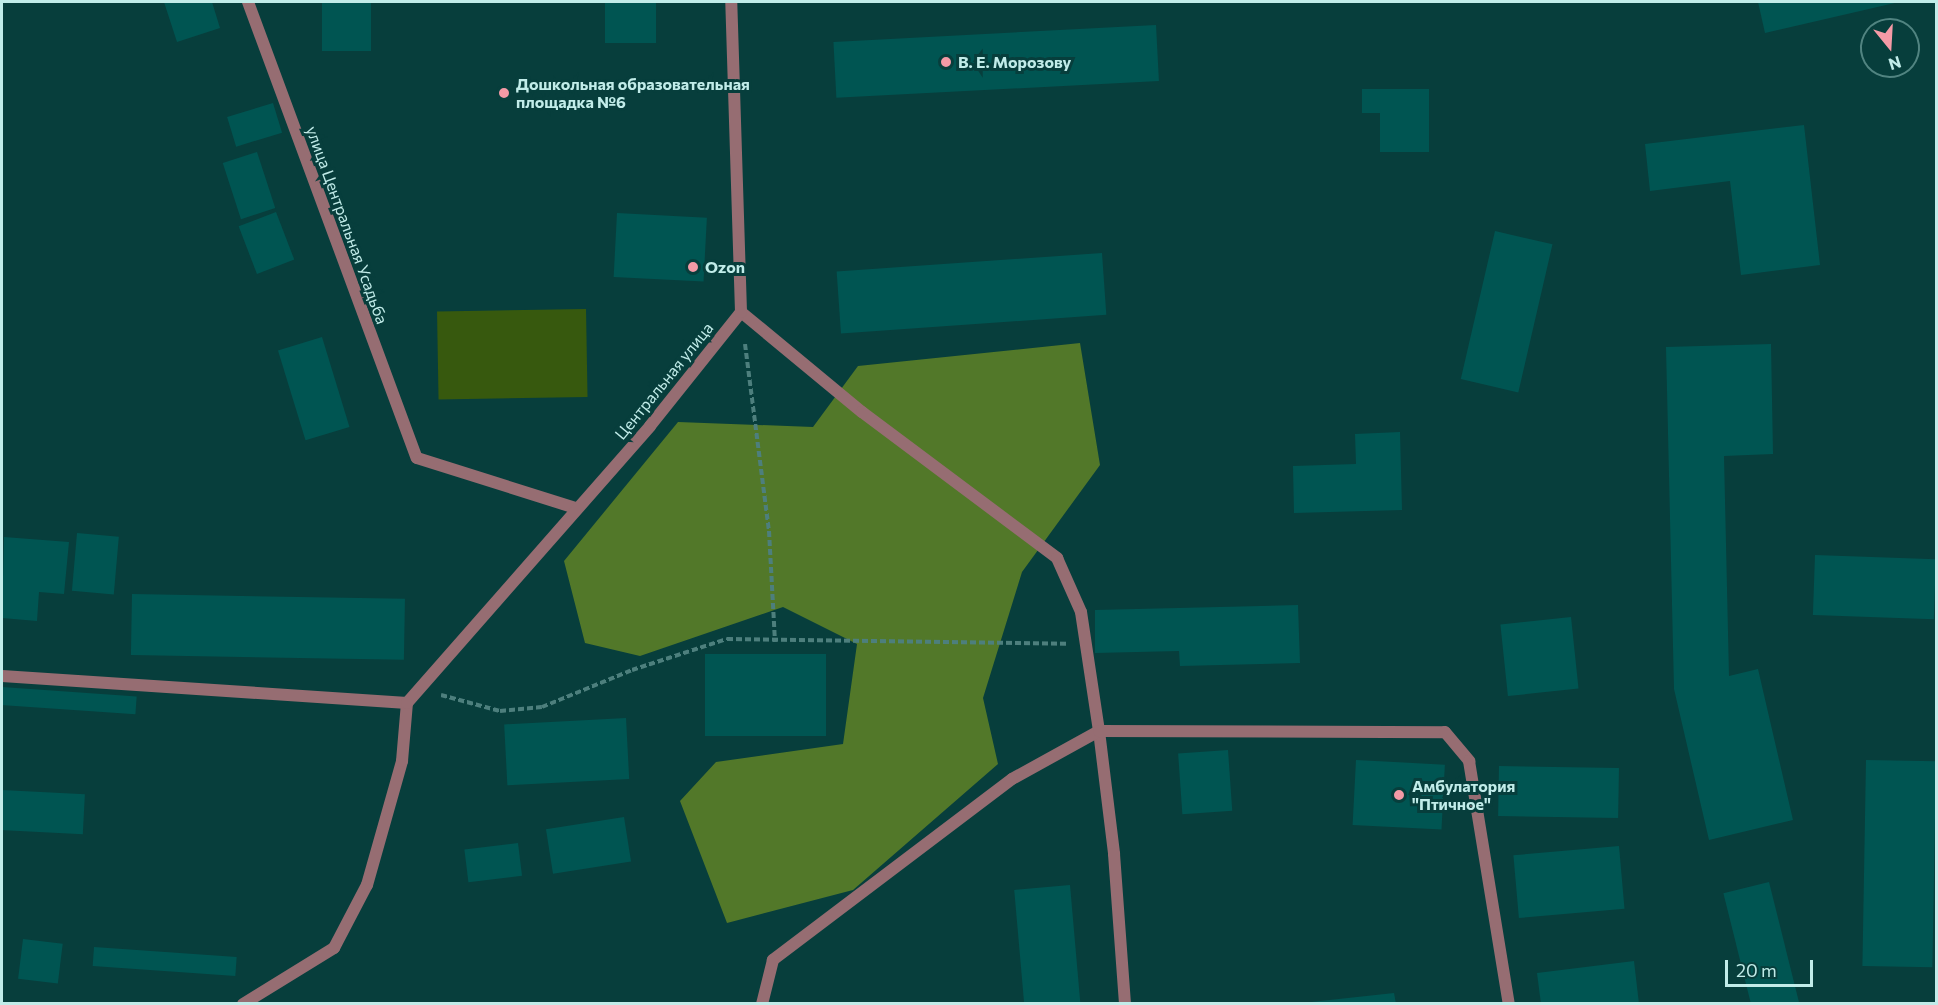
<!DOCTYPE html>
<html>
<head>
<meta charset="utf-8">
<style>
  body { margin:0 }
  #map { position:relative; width:1938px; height:1005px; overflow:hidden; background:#073e3c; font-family:Commissioner,sans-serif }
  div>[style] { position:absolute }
  .green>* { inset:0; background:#37590e; transform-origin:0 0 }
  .forest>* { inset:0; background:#527829 }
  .building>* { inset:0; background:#005552; transform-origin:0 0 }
  .path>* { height:4px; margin-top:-2px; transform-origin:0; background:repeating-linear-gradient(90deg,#4d7f7d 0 6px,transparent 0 9px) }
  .service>* { height:12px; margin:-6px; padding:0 6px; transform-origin:6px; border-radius:6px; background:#966d72 }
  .minor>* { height:12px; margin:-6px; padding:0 6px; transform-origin:6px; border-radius:6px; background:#966d72 }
  .dots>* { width:16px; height:16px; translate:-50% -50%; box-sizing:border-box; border:3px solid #073e3c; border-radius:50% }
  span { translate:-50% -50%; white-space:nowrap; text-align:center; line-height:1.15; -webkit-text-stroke:6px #073e3c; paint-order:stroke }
  .poi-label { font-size:16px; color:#c1ece9; font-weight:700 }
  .left { translate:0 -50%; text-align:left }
  .street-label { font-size:16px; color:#c1ece9 }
  .frame { position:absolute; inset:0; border:3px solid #c1ece9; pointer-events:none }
  .north { position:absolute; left:1860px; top:18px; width:60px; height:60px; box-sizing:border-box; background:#073e3c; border:2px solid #518481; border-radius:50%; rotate:162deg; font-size:16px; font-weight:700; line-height:24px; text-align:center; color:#c1ece9 }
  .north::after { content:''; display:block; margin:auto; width:21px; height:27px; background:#f49aa6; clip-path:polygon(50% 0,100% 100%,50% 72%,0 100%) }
  .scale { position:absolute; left:1725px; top:960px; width:88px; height:27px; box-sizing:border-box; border:3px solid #c1ece9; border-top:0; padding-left:8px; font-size:18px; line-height:21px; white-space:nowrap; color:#c1ece9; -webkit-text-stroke:4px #073e3c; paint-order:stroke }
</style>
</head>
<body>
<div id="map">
  <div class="green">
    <div style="left:586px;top:309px;width:88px;height:149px;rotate:89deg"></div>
  </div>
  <div class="forest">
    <div style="clip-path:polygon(1080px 343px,1100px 465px,1022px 572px,983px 698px,998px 764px,853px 890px,727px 923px,680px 801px,716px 762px,843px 744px,857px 644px,783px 607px,640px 656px,585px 643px,564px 561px,678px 422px,813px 427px,858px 366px)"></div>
  </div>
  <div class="building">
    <div style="clip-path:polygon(164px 2px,212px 2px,220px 28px,177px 42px)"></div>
    <div style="left:322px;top:2px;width:49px;height:49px"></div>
    <div style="left:605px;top:2px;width:51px;height:41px"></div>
    <div style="clip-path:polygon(1758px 2px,1899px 2px,1765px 33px)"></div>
    <div style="left:1156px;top:25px;width:56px;height:323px;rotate:87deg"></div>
    <div style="clip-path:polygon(1362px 89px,1429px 89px,1429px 152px,1380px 152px,1380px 113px,1362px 113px)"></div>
    <div style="left:273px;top:103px;width:31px;height:48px;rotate:73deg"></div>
    <div style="clip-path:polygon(1804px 125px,1820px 265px,1741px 275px,1730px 181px,1650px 191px,1645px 144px)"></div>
    <div style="left:257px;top:152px;width:59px;height:36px;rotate:72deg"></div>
    <div style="left:276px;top:212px;width:51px;height:40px;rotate:69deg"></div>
    <div style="left:617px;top:213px;width:90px;height:64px;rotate:3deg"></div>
    <div style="left:1495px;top:231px;width:59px;height:152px;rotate:13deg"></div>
    <div style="left:1102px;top:253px;width:62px;height:266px;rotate:86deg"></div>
    <div style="left:322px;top:337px;width:94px;height:46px;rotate:73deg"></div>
    <div style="clip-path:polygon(1771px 344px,1773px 454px,1724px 456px,1729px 676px,1758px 669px,1793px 820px,1709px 840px,1674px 689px,1666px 347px)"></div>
    <div style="clip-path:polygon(1400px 432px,1402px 510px,1294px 513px,1293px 466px,1356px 464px,1355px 434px)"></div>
    <div style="left:77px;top:533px;width:42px;height:58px;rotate:5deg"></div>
    <div style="clip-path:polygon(4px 537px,69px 542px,64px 594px,39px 592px,37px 621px,2px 618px)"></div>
    <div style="left:1815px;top:555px;width:121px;height:60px;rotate:2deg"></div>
    <div style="left:132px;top:594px;width:273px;height:61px;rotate:1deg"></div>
    <div style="clip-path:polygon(1298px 605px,1300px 663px,1180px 666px,1179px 651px,1095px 653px,1095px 610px)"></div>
    <div style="left:1571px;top:617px;width:72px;height:71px;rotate:84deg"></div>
    <div style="left:705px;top:654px;width:121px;height:82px"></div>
    <div style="left:2px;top:687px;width:135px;height:18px;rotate:4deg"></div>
    <div style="left:626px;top:718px;width:61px;height:122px;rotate:87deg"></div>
    <div style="left:1228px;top:750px;width:61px;height:50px;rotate:86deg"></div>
    <div style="left:1356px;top:760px;width:89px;height:65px;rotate:3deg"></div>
    <div style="left:1866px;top:760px;width:70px;height:206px;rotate:1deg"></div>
    <div style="left:1499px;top:766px;width:120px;height:50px;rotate:1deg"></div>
    <div style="left:2px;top:790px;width:83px;height:40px;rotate:3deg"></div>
    <div style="left:624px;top:817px;width:45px;height:79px;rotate:81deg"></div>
    <div style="left:518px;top:843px;width:33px;height:54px;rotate:83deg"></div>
    <div style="left:1619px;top:846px;width:63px;height:106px;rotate:85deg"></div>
    <div style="left:1769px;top:882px;width:126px;height:47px;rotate:76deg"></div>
    <div style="left:1070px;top:885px;width:120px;height:56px;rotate:85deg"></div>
    <div style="left:23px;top:939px;width:40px;height:40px;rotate:7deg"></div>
    <div style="left:94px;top:947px;width:143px;height:19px;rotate:4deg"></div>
    <div style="clip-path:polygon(1634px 961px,1639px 1004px,1541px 1004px,1537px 973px)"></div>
    <div style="clip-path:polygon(1394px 993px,1396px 1004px,1311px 1004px,1311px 1002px)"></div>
  </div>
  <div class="path">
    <div style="left:745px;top:344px;width:189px;rotate:82.7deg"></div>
    <div style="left:769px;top:531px;width:111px;rotate:86.9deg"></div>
    <div style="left:441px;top:695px;width:61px;rotate:15.2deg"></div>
    <div style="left:500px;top:711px;width:42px;rotate:-5.4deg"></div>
    <div style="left:542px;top:707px;width:97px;rotate:-22.3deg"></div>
    <div style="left:632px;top:670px;width:100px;rotate:-18.1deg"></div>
    <div style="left:727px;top:639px;width:340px;rotate:0.8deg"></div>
  </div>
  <div class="service">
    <div style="left:1099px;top:731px;width:124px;rotate:83deg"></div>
    <div style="left:1114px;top:854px;width:150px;rotate:85.8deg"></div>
    <div style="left:243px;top:1004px;width:107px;rotate:-31.6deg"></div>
    <div style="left:334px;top:948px;width:71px;rotate:-62.4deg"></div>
    <div style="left:367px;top:885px;width:129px;rotate:-74.2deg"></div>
    <div style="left:402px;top:761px;width:58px;rotate:-85.1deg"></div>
  </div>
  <div class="minor">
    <div style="left:248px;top:2px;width:486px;rotate:69.7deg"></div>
    <div style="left:417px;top:458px;width:167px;rotate:17.5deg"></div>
    <div style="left:741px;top:312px;width:157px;rotate:39.6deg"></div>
    <div style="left:862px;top:412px;width:244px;rotate:36.8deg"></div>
    <div style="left:1057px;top:558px;width:59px;rotate:66deg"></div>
    <div style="left:1081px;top:612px;width:120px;rotate:81.4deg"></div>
    <div style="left:1099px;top:731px;width:99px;rotate:151.1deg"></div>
    <div style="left:1012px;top:779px;width:300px;rotate:142.9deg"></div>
    <div style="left:773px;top:960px;width:45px;rotate:104deg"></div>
    <div style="left:2px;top:676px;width:406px;rotate:3.8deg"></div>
    <div style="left:407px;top:703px;width:368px;rotate:-48.7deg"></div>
    <div style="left:650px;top:426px;width:146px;rotate:-51.4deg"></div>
    <div style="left:741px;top:312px;width:310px;rotate:-91.8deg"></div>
    <div style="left:1099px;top:731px;width:346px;rotate:0.2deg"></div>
    <div style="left:1445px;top:732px;width:38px;rotate:50deg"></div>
    <div style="left:1469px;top:761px;width:246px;rotate:80.7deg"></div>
  </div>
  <div class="dots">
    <div style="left:946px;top:62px;background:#f49aa6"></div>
    <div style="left:504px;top:93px;background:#f49aa6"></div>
    <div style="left:693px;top:267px;background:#f49aa6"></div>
    <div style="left:1399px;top:795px;background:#f49aa6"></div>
  </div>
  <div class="poi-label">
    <span class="left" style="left:958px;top:62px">В. Е. Морозову</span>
    <span class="left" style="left:516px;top:93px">Дошкольная образовательная<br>площадка №6</span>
    <span class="left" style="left:705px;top:267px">Ozon</span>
    <span class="left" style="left:1412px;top:795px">Амбулатория<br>"Птичное"</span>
  </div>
  <div class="street-label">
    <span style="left:347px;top:225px;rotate:70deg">улица Центральная Усадьба</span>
    <span style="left:664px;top:381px;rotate:-51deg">Центральная улица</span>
  </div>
  <div class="frame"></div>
  <div class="north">N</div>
  <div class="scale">20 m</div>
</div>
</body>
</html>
